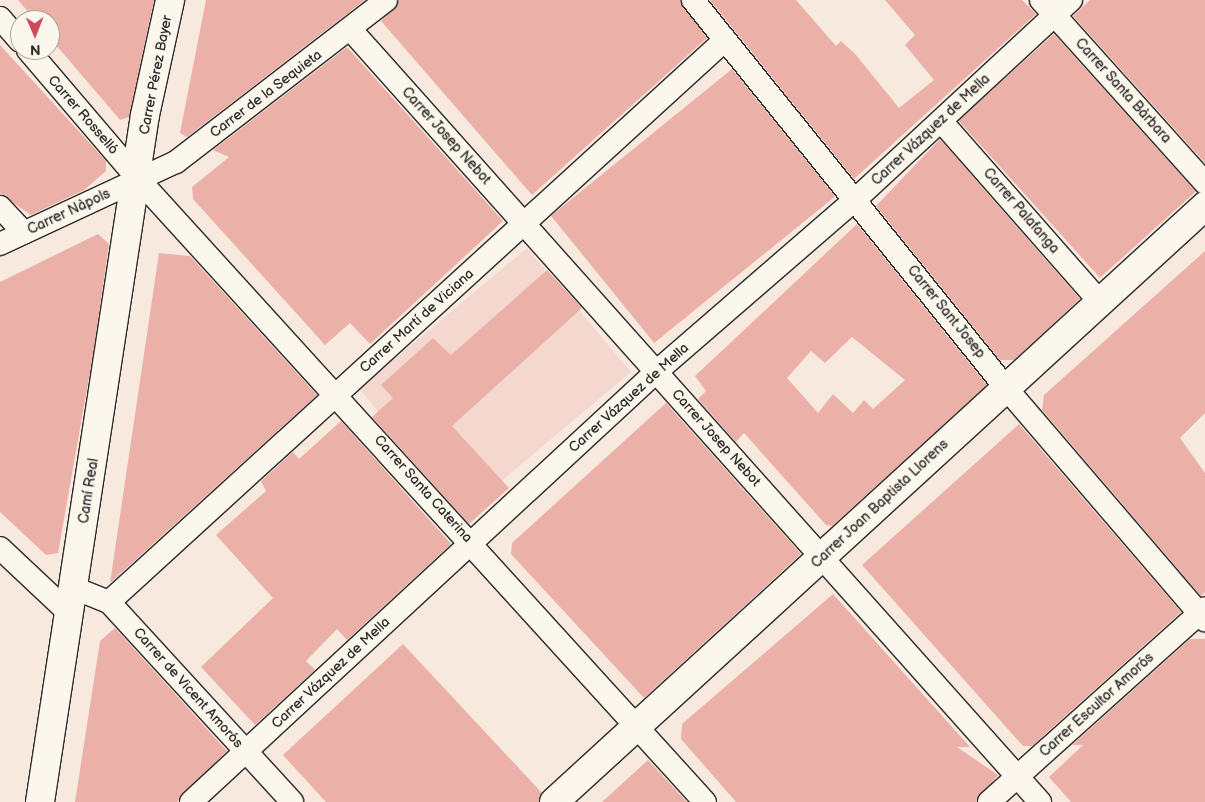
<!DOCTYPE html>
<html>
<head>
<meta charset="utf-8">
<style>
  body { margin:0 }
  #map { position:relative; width:1205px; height:802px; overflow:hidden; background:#f8e9df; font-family:"Balsamiq Sans",sans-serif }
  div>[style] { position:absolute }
  .built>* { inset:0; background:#f4d8cf; transform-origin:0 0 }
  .building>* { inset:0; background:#ebb1a9; transform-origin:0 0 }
  .roads { filter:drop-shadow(1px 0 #2b2b2b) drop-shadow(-1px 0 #2b2b2b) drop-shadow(0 1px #2b2b2b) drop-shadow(0 -1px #2b2b2b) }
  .street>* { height:22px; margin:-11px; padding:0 11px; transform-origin:11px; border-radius:11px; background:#fbf7ec }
  .secondary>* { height:28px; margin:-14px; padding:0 14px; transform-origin:14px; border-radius:14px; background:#fbf7ec }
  span { translate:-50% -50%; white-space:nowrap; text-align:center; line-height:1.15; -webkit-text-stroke:4px #fbf7ec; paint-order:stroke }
  .street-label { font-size:14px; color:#2b2b2b }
  .north { position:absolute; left:10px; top:10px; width:50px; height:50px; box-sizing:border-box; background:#fbf7ec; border:1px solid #a8a59f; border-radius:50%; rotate:179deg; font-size:14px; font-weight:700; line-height:20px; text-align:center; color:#2b2b2b }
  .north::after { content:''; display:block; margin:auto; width:18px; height:22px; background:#d1495b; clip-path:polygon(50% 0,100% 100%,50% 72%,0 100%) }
</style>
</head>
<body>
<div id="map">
  <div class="built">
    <div style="left:527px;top:248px;width:162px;height:219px;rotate:50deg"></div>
  </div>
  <div class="building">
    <div style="clip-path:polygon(18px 0,154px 0,129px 117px,120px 120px,50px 38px,50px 20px,35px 20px)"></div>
    <div style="clip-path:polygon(206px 0,365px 0,187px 137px,180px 133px)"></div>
    <div style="clip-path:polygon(399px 0,680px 0,707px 38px,532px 195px,381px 21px)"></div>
    <div style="clip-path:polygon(710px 0,796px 0,836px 46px,841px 41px,856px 55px,899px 108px,934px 80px,905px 45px,915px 35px,885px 0,1022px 0,1036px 14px,854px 179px)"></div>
    <div style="clip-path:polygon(1090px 0,1205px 0,1205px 163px,1073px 16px)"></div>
    <div style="left:1054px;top:34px;width:212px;height:129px;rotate:48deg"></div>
    <div style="clip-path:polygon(0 45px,106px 161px,106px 171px,84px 190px,31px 215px,0 194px)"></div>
    <div style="clip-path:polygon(347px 47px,503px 221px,370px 344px,350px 323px,325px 345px,193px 199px,192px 187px,229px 157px,213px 150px)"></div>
    <div style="left:732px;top:69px;width:164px;height:233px;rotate:51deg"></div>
    <div style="clip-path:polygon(940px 139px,1080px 299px,1014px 360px,1000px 360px,876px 206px)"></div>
    <div style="clip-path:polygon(evenodd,857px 224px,987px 385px,832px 526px,826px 525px,744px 433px,736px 442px,698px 399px,706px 391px,695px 376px,857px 224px,852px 337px,905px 380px,873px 409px,864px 400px,853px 413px,833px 394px,818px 413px,787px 378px,811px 351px,825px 363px,852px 337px)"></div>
    <div style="clip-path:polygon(98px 234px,109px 244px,93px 355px,58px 553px,46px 555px,0 512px,0 282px)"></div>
    <div style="clip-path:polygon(1205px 251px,1205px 413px,1180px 438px,1205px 473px,1205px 592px,1201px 596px,1042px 410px,1044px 395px)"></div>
    <div style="clip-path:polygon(159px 253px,190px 256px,317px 395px,110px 583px)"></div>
    <div style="clip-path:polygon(547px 270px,582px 308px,452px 426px,509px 488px,469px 524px,372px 417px,393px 398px,381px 385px,433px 338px,451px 355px)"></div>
    <div style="clip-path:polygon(666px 403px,801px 554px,644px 698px,511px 554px,512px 543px)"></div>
    <div style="clip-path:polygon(341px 421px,451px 544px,347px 640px,337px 629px,306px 661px,315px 670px,255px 725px,201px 667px,273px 598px,216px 535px,266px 491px,261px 481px,293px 452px,299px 459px)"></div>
    <div style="clip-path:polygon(1019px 424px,1181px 612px,1032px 746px,1023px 746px,862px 565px)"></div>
    <div style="clip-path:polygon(833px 594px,970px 747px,957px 747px,998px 775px,976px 802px,736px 802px,681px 739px,682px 724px)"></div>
    <div style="clip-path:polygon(115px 628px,227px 751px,177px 802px,75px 802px,100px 641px)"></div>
    <div style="clip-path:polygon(1190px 639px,1205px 639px,1205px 802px,1071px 802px,1049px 777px,1083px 745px,1072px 745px)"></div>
    <div style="clip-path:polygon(403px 644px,542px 793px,539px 802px,326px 802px,283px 755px)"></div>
    <div style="clip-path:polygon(648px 760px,687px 802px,602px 802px)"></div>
  </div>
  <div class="roads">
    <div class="street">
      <div style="left:693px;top:0;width:499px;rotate:51.1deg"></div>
      <div style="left:1006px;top:388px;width:306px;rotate:49.4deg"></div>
      <div style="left:1041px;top:0;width:246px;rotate:48.1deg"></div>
      <div style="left:0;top:18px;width:30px;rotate:49deg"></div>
      <div style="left:351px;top:30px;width:1035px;rotate:48.25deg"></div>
      <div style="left:28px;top:50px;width:171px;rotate:49.5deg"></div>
      <div style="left:139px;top:180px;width:841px;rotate:47.7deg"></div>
      <div style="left:941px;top:121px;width:241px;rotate:48.7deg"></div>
      <div style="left:0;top:207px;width:35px;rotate:47deg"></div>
      <div style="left:0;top:244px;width:194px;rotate:-25deg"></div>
      <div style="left:176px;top:162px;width:265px;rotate:-37.6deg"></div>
      <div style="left:0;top:548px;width:96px;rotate:43.3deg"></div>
      <div style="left:74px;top:588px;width:38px;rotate:22deg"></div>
      <div style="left:109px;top:602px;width:271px;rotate:47.5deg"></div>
      <div style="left:109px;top:602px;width:834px;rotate:-42.38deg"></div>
      <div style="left:191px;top:802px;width:633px;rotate:-42.76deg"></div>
      <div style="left:656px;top:372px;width:264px;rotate:-40.9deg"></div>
      <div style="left:856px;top:199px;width:293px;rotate:-42.8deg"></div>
      <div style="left:989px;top:802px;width:290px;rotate:-41.9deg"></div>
    </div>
    <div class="secondary">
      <div style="left:40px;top:802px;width:695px;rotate:-81.31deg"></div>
      <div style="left:145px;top:115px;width:118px;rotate:-77.7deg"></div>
      <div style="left:554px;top:802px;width:883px;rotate:-42.47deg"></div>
    </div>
  </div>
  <div class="street-label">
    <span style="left:156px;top:75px;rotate:-79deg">Carrer Pérez Bayer</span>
    <span style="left:1123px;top:91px;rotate:48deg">Carrer Santa Bàrbara</span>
    <span style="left:266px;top:94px;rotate:-37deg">Carrer de la Sequieta</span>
    <span style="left:83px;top:115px;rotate:49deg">Carrer Rosselló</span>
    <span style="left:931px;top:130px;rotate:-43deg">Carrer Vázquez de Mella</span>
    <span style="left:446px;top:136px;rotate:48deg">Carrer Josep Nebot</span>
    <span style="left:1021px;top:211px;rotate:49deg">Carrer Palafanga</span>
    <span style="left:69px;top:212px;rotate:-25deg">Carrer Nàpols</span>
    <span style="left:946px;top:312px;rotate:51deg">Carrer Sant Josep</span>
    <span style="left:417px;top:321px;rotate:-42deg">Carrer Martí de Viciana</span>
    <span style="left:629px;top:398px;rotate:-42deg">Carrer Vázquez de Mella</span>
    <span style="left:716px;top:438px;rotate:48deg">Carrer Josep Nebot</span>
    <span style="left:423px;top:489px;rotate:48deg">Carrer Santa Caterina</span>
    <span style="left:89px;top:491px;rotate:-81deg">Camí Real</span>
    <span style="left:880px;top:504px;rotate:-43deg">Carrer Joan Baptista Llorens</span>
    <span style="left:331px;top:673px;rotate:-43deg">Carrer Vázquez de Mella</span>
    <span style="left:188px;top:688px;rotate:48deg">Carrer de Vicent Amorós</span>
    <span style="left:1097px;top:705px;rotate:-42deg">Carrer Escultor Amorós</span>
  </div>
  <div class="north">N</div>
</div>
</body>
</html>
